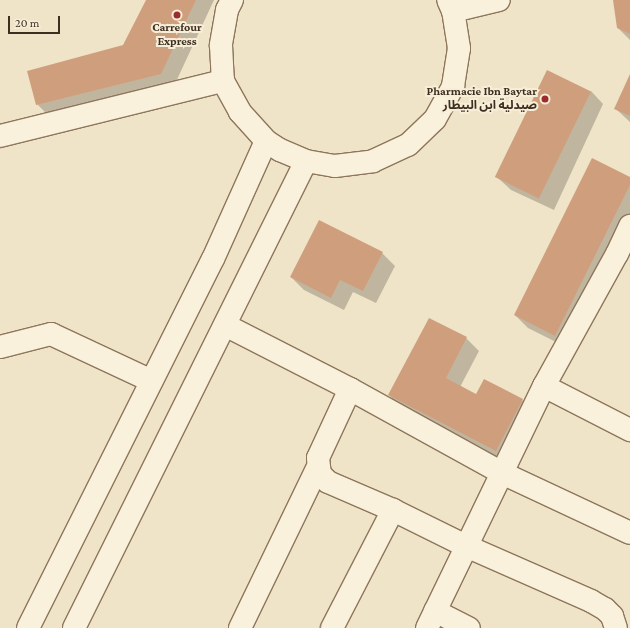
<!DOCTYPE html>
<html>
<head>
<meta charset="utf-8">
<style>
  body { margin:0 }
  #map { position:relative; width:630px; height:628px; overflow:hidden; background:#f0e4c8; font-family:"Crimson Pro","Noto Sans Arabic",serif }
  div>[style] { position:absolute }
  .shadow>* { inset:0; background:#0003 }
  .building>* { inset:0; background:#cf9f7d; transform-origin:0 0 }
  .roads { filter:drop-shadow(1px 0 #8d765c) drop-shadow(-1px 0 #8d765c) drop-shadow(0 1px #8d765c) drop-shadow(0 -1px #8d765c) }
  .minor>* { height:22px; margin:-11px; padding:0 11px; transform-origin:11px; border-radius:11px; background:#faf1dc }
  .dots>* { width:11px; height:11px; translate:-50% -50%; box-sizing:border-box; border:2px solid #f7eed8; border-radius:50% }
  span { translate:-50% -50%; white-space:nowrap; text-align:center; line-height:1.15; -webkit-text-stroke:4px #f7eed8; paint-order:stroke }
  .poi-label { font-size:12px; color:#3d2e20; font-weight:700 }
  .right { translate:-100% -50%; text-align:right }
  .scale { position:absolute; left:8px; top:16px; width:52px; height:18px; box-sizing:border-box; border:2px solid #3d2e20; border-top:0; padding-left:5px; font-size:12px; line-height:14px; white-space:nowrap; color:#3d2e20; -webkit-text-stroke:3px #f7eed8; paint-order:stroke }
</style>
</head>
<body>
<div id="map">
  <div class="shadow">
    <div style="clip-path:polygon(147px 0,214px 0,174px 86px,50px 117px,37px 104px,124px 46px)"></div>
    <div style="clip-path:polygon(620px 0,630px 0,630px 40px,618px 28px)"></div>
    <div style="clip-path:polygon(630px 76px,630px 122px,616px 109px)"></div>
    <div style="clip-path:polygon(591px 91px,603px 104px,554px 210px,511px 190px,498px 178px)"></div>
    <div style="clip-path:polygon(630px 178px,630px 223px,568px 348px,528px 328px,515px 315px)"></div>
    <div style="clip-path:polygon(382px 253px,395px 266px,376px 303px,353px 292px,344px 310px,304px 290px,291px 277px)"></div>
    <div style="clip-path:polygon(466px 338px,479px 351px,460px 387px,476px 396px,522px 400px,535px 413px,509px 463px,402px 408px,389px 395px)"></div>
  </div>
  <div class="building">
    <div style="clip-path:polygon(146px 0,196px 0,161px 74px,36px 105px,27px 71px,123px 45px)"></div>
    <div style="clip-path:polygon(613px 0,630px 0,630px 34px,617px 28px)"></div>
    <div style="left:547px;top:70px;width:49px;height:119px;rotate:26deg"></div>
    <div style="clip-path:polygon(630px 74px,630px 116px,614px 109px)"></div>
    <div style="clip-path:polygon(592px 158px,630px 177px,630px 185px,555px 336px,514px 315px)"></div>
    <div style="clip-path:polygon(319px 220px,383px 252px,363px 291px,340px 280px,331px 298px,290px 277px)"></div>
    <div style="clip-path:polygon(429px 318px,467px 337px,446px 378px,476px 394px,484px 379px,523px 399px,496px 451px,388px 395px)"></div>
  </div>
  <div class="roads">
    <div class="minor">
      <div style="left:232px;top:0;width:11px;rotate:117deg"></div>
      <div style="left:227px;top:10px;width:36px;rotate:100deg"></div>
      <div style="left:221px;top:45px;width:36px;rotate:87deg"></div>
      <div style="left:223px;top:81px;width:35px;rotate:61deg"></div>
      <div style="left:240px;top:112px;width:39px;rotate:48deg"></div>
      <div style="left:266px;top:141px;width:17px;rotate:33deg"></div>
      <div style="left:280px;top:150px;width:28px;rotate:23deg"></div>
      <div style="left:306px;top:161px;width:29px;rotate:10deg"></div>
      <div style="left:335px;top:166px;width:38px;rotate:-7deg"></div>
      <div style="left:373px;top:161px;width:38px;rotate:-25deg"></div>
      <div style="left:408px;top:145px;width:37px;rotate:-44deg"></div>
      <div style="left:435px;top:119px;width:38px;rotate:-61deg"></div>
      <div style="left:453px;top:86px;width:38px;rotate:-81deg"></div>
      <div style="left:459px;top:48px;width:37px;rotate:-99deg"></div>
      <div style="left:453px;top:11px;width:12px;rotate:-114deg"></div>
      <div style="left:453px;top:11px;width:47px;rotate:-13.4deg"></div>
      <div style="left:0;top:136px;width:230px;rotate:-13.9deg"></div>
      <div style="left:225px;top:325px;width:140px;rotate:27.1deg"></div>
      <div style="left:350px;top:389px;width:174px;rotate:28.9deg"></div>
      <div style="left:502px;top:473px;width:141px;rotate:25.1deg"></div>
      <div style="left:0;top:347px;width:53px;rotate:-14.3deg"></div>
      <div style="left:51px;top:334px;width:111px;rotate:25deg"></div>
      <div style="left:544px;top:386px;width:97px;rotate:27.1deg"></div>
      <div style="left:350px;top:389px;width:76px;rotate:114.9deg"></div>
      <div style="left:318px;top:458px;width:16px;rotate:83deg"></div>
      <div style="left:320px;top:474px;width:11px;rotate:45deg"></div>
      <div style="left:328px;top:482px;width:71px;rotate:23.3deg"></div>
      <div style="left:393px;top:510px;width:81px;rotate:26.3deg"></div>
      <div style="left:466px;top:546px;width:137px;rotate:23.7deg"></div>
      <div style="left:591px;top:601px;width:16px;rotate:30deg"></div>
      <div style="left:605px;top:609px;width:10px;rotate:45deg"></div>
      <div style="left:612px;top:616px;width:13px;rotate:72deg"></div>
      <div style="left:435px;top:611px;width:38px;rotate:27deg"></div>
      <div style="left:28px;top:628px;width:413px;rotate:-63.4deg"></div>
      <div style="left:213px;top:259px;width:129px;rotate:-65.8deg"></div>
      <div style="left:74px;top:628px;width:521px;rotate:-63.58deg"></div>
      <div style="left:240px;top:628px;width:179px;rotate:-64.2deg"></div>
      <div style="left:332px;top:628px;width:133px;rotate:-62.7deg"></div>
      <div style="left:427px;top:628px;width:269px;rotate:-64.2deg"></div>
      <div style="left:544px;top:386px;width:151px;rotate:-61.1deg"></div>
      <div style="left:617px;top:254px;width:31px;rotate:-65deg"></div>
    </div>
  </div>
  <div class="dots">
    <div style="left:177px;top:15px;background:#9e2a2b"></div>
    <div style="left:545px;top:99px;background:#9e2a2b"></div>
  </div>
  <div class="poi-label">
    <span style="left:177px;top:35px">Carrefour<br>Express</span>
    <span class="right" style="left:537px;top:99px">Pharmacie Ibn Baytar<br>صيدلية ابن البيطار</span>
  </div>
  <div class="scale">20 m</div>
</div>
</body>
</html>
